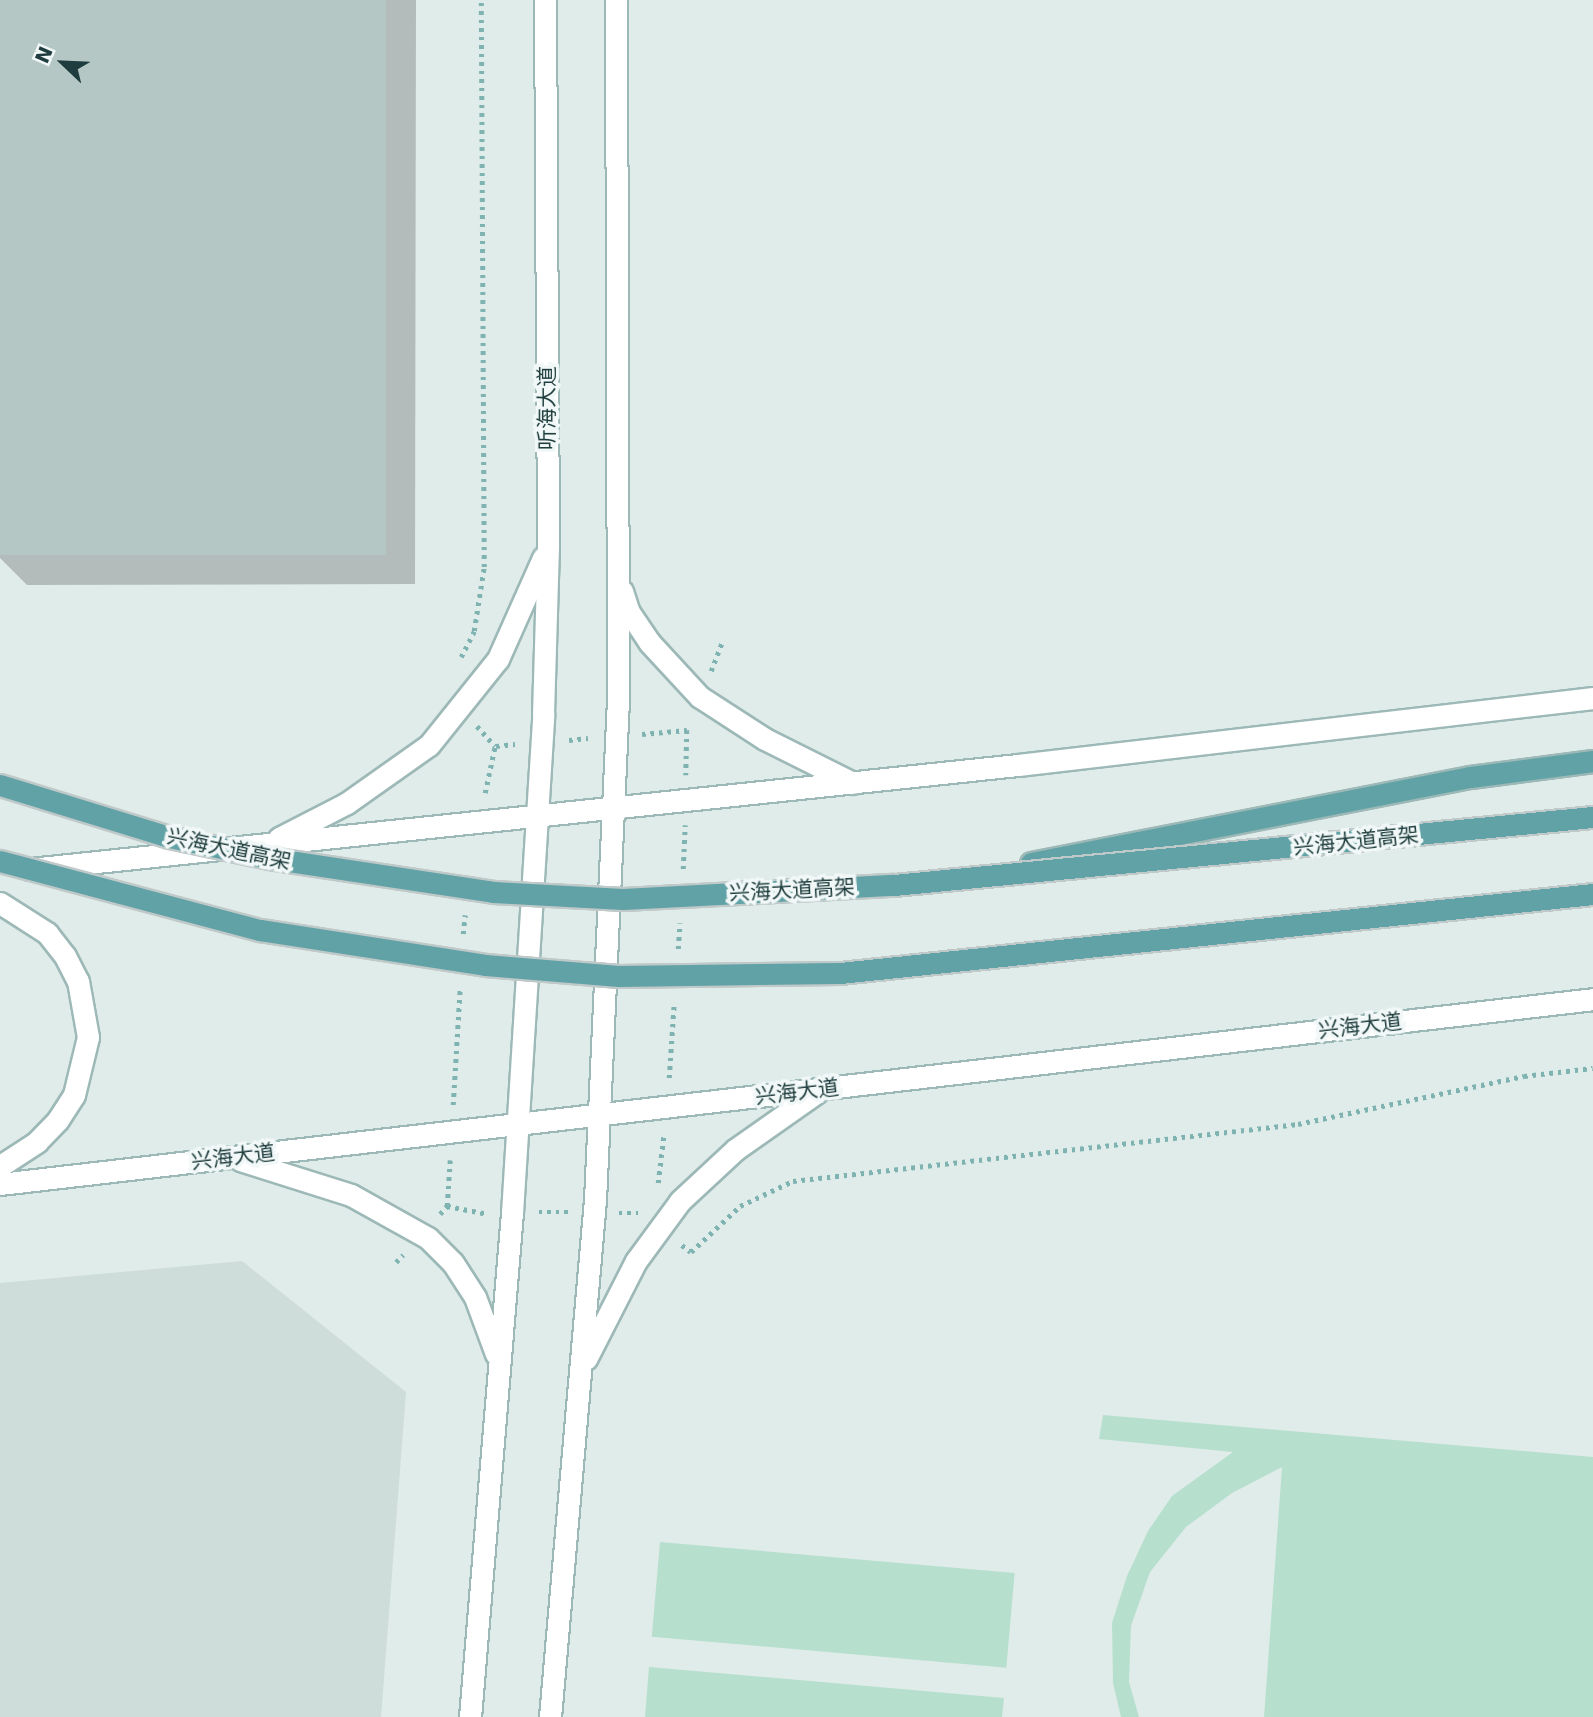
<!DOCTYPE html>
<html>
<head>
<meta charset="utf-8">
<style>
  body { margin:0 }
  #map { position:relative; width:1593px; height:1717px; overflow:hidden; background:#e0ecea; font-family:"DejaVu Sans","Noto Sans SC",sans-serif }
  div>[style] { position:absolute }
  .built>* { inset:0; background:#cedcda }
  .green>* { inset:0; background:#b7dfce; transform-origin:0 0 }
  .shadow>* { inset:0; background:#0003 }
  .building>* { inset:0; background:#b5c7c5; transform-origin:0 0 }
  .path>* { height:4.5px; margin-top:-2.25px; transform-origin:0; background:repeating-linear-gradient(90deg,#7eb3b2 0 3.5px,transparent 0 8.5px) }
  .roads { filter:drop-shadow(2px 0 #9db9b7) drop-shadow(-2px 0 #9db9b7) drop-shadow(0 2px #9db9b7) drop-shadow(0 -2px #9db9b7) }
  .secondary>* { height:21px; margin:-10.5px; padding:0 10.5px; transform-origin:10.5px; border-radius:10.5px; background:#fff }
  .primary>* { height:21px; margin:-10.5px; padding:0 10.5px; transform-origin:10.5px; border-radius:10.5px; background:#61a2a6 }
  .bridges { filter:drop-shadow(2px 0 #c0c9c9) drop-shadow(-2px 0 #c0c9c9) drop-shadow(0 2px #c0c9c9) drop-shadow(0 -2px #c0c9c9) }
  .primary-bridge>* { height:21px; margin:-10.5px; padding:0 10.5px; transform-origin:10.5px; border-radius:10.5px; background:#61a2a6 }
  span { translate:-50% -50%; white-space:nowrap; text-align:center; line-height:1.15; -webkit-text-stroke:7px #f1f8f7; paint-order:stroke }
  .street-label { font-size:21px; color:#1f3d3e }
  .north { position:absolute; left:28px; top:28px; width:70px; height:70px; -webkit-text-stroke:5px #f1f8f7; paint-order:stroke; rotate:293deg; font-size:19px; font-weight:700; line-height:28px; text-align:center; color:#1f3d3e }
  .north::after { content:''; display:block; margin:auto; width:24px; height:32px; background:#1f3d3e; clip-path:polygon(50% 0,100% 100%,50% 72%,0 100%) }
</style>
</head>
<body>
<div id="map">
  <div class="built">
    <div style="clip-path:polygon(242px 1261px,406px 1392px,381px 1717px,0 1717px,0 1283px)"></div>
  </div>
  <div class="green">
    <div style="clip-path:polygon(1103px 1415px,1593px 1457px,1593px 1717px,1264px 1717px,1282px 1467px,1232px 1493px,1186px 1527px,1150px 1572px,1131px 1626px,1129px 1682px,1139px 1717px,1121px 1717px,1113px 1683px,1112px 1623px,1127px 1576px,1148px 1531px,1172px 1496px,1233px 1452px,1099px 1439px)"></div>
    <div style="left:660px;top:1542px;width:356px;height:95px;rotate:5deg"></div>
    <div style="clip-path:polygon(649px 1667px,1004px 1698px,1002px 1717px,645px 1717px)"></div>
  </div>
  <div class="shadow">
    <div style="clip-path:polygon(0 0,416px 0,415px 584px,27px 585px,0 558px)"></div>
  </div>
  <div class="building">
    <div style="left:0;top:0;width:386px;height:555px"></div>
  </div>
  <div class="path">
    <div style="left:461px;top:657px;width:29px;rotate:-63deg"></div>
    <div style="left:474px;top:631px;width:65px;rotate:-81.1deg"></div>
    <div style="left:484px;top:567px;width:567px;rotate:-90.3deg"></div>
    <div style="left:711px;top:671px;width:33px;rotate:-69deg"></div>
    <div style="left:477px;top:726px;width:27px;rotate:48deg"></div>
    <div style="left:642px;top:734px;width:45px;rotate:-5.1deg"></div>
    <div style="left:687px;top:730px;width:45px;rotate:91.3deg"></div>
    <div style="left:569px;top:740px;width:19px;rotate:-6deg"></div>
    <div style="left:496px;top:746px;width:19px;rotate:-6deg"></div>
    <div style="left:485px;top:793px;width:48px;rotate:-78deg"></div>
    <div style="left:683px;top:869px;width:44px;rotate:-87.4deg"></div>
    <div style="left:463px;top:934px;width:19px;rotate:-84deg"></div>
    <div style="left:678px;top:949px;width:26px;rotate:-86deg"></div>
    <div style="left:669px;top:1078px;width:75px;rotate:-86.2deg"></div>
    <div style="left:453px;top:1105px;width:117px;rotate:-86.6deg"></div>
    <div style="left:658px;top:1183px;width:50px;rotate:-83.2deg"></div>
    <div style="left:447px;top:1206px;width:38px;rotate:11deg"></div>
    <div style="left:539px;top:1212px;width:29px"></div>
    <div style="left:619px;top:1213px;width:19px"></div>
    <div style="left:440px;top:1214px;width:11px;rotate:-49deg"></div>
    <div style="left:447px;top:1206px;width:46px;rotate:-86.3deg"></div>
    <div style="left:682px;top:1245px;width:11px;rotate:38deg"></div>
    <div style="left:691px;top:1252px;width:67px;rotate:-43.2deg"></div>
    <div style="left:740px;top:1206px;width:59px;rotate:-25.3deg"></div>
    <div style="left:793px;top:1181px;width:508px;rotate:-6.44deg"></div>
    <div style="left:1298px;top:1124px;width:231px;rotate:-12deg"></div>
    <div style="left:1524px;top:1076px;width:69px;rotate:-6.6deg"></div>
    <div style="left:396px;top:1262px;width:10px;rotate:-45deg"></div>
  </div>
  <div class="roads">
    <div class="secondary">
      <div style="left:622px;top:591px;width:22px;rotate:72deg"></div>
      <div style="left:629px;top:612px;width:36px;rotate:56deg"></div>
      <div style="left:649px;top:642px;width:75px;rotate:47.2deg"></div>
      <div style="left:700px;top:697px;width:77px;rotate:32.9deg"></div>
      <div style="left:765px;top:739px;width:98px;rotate:26.6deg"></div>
      <div style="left:279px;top:838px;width:76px;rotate:-27.2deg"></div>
      <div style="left:347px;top:803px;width:100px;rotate:-35.3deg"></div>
      <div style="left:429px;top:745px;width:110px;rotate:-51.3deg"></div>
      <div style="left:498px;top:659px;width:111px;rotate:-66deg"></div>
      <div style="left:30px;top:869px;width:993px;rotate:-6.01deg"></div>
      <div style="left:1018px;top:765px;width:579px;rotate:-6.65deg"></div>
      <div style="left:0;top:903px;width:56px;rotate:32.6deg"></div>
      <div style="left:47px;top:933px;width:29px;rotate:52deg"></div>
      <div style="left:65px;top:956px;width:28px;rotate:63deg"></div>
      <div style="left:78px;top:981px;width:57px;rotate:79.9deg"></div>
      <div style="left:88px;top:1037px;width:60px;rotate:103.6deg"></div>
      <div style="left:74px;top:1095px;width:30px;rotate:123deg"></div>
      <div style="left:58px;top:1120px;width:30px;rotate:134deg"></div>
      <div style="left:37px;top:1142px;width:44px;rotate:147deg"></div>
      <div style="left:240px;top:1160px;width:116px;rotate:17.5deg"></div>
      <div style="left:351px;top:1195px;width:88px;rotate:29.2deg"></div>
      <div style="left:428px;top:1238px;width:35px;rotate:45deg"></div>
      <div style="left:453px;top:1263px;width:40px;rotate:57.1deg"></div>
      <div style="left:475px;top:1297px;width:61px;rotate:69.8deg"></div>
      <div style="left:0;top:1184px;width:1604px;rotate:-6.62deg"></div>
      <div style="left:586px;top:1359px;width:110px;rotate:-63deg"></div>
      <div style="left:636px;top:1261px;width:74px;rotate:-53.7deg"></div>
      <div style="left:680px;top:1201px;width:76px;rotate:-42.9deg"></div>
      <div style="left:736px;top:1149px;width:99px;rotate:-35.1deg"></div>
      <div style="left:470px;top:1717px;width:506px;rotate:-85.24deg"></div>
      <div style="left:512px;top:1213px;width:500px;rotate:-86.4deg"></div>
      <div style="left:543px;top:714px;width:168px;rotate:-88.3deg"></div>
      <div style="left:548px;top:546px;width:546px;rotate:-90.31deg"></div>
      <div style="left:550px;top:1717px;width:519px;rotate:-85.03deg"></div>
      <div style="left:595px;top:1200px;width:501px;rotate:-87.37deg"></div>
      <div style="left:618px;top:700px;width:700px;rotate:-90.16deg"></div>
    </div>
    <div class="primary">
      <div style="left:1031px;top:863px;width:447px;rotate:-11.1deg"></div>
      <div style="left:1470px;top:777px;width:124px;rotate:-7.4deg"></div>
    </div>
  </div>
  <div class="bridges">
    <div class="primary-bridge">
      <div style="left:0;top:785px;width:177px;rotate:17.1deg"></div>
      <div style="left:169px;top:837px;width:102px;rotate:11.9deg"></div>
      <div style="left:269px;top:858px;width:227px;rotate:8.6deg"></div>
      <div style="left:493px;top:892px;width:130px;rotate:3.1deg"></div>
      <div style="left:623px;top:899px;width:271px;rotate:-3deg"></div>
      <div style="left:894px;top:885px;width:702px;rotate:-5.56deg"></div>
      <div style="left:0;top:861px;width:269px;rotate:14.9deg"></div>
      <div style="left:260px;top:930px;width:228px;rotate:8.8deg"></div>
      <div style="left:485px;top:965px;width:134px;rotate:4.7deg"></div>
      <div style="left:619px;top:976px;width:221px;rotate:-0.8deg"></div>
      <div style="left:840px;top:973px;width:757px;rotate:-5.99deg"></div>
    </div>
  </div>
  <div class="street-label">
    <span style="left:547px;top:408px;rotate:-90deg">听海大道</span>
    <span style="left:1356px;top:841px;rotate:-6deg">兴海大道高架</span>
    <span style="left:229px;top:849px;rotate:12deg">兴海大道高架</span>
    <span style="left:792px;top:890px;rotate:-3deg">兴海大道高架</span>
    <span style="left:1360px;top:1026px;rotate:-7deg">兴海大道</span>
    <span style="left:797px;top:1092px;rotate:-7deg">兴海大道</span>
    <span style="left:233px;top:1157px;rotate:-7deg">兴海大道</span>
  </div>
  <div class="north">N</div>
</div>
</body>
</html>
